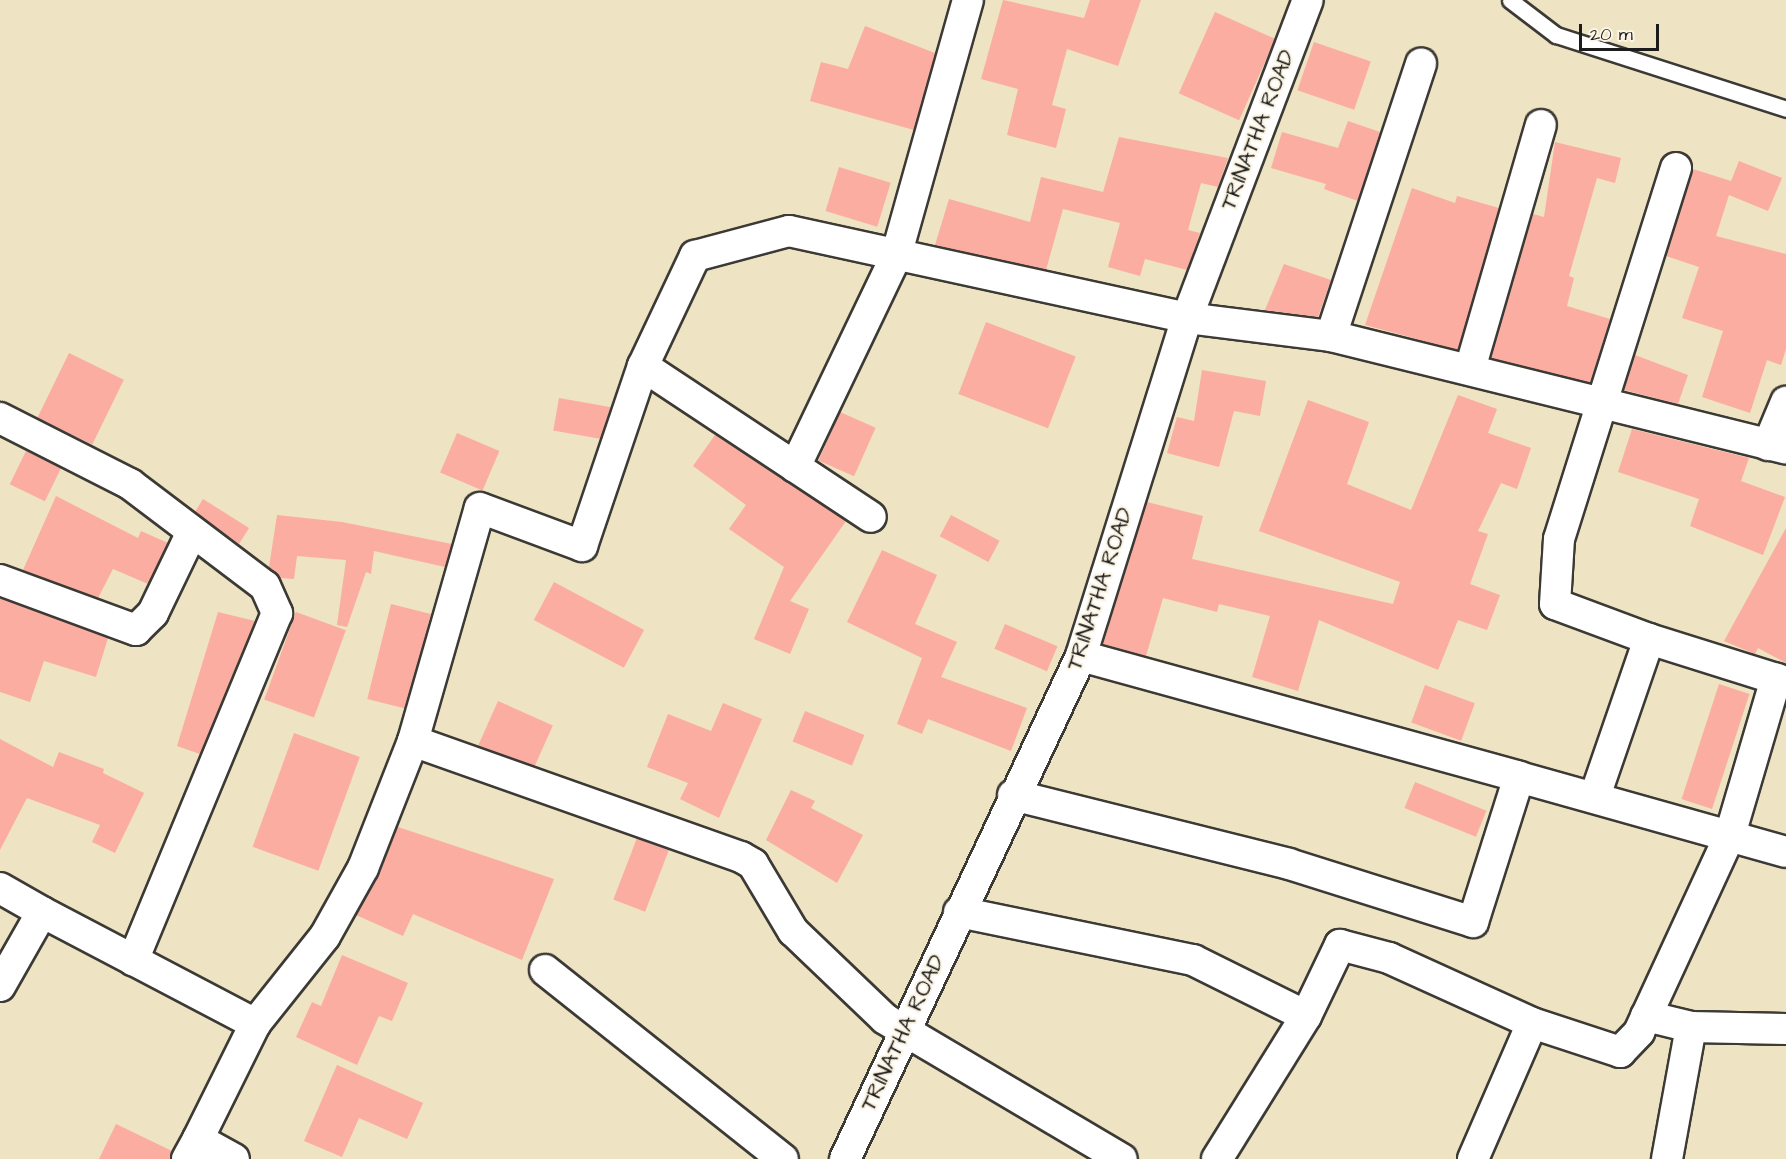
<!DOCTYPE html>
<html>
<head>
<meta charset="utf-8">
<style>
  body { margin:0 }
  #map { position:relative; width:1786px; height:1159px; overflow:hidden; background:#eee3c3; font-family:"Architects Daughter",sans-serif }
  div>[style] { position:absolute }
  .building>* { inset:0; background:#fbada2; transform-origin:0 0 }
  .roads { filter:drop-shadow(2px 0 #3c3a35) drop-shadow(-2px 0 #3c3a35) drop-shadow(0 2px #3c3a35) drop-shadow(0 -2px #3c3a35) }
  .service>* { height:15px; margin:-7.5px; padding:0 7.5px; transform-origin:7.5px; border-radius:7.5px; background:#fff }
  .minor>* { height:30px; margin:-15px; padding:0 15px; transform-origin:15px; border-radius:15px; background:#fff }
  span { translate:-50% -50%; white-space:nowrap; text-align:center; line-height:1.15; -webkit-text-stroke:4.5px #fcf5e5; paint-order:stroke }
  .street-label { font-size:22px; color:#1c1c1c }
  .scale { position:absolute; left:1579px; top:24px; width:80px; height:27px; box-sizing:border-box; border:3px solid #1c1c1c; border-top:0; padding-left:8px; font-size:18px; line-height:21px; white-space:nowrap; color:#1c1c1c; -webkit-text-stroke:4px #fcf5e5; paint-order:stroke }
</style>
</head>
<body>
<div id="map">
  <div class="building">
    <div style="clip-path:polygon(1003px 0,1084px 18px,1090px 0,1141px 0,1118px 66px,1067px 49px,1052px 105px,1066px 109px,1056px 148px,1007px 135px,1018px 89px,981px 79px)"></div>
    <div style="left:1215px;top:12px;width:66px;height:89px;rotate:24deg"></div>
    <div style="clip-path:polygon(865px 26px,935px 53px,914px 130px,810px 101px,821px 62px,848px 69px)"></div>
    <div style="left:1314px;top:42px;width:60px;height:51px;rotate:19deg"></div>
    <div style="clip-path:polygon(1348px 121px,1380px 132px,1358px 201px,1324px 189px,1326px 184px,1271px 168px,1282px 132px,1338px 148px)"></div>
    <div style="clip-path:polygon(1119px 137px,1228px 158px,1218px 187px,1201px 183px,1188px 230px,1200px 233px,1187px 270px,1145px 259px,1140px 276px,1108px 267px,1120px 223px,1063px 209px,1046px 270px,935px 245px,949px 199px,1030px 222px,1041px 177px,1103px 192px)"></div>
    <div style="clip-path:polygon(1555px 142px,1621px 158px,1615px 183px,1597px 178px,1569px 276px,1574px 278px,1567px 306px,1610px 319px,1590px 383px,1491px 358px,1533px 214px,1544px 217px)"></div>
    <div style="clip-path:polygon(1739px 161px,1782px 178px,1768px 211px,1729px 195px,1716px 236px,1786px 254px,1786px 349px,1781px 365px,1767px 360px,1750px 413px,1702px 397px,1723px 331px,1682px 318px,1699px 267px,1666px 256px,1693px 169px,1731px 181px)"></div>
    <div style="left:839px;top:167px;width:54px;height:46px;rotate:17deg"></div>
    <div style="clip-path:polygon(1412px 188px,1455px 203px,1457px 196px,1499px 208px,1458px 350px,1365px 325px)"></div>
    <div style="clip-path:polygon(1284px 264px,1331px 280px,1318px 317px,1265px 310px)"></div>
    <div style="left:986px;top:322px;width:96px;height:77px;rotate:21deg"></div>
    <div style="left:69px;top:353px;width:61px;height:72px;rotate:26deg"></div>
    <div style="clip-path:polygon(1635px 355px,1688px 375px,1678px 404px,1624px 390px)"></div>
    <div style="clip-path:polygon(1202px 370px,1266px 381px,1260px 416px,1234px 411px,1219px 467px,1167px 453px,1177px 417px,1194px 421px)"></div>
    <div style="clip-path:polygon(1458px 395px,1497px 409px,1488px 433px,1531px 448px,1517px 489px,1501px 483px,1478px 531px,1488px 534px,1470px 584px,1500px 595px,1487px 630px,1458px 620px,1438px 670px,1319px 620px,1298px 691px,1252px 677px,1270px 616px,1219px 604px,1217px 612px,1163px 598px,1146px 656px,1103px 644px,1147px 502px,1203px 516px,1192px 559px,1393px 604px,1400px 582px,1259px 531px,1308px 400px,1369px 422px,1347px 484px,1411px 510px)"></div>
    <div style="left:559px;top:398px;width:53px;height:33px;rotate:10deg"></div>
    <div style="left:840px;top:412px;width:39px;height:53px;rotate:24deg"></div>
    <div style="clip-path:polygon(1632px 429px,1749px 458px,1741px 481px,1785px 497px,1763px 555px,1690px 526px,1699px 499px,1618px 472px)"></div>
    <div style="left:457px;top:433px;width:46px;height:43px;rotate:23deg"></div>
    <div style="clip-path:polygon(715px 435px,846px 521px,790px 601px,809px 609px,790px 654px,754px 639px,784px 567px,729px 529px,746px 505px,693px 466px)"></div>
    <div style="left:26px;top:451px;width:39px;height:37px;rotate:26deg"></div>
    <div style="clip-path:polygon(56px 496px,138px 538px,141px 531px,168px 543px,148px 584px,113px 569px,98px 598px,23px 570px)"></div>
    <div style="clip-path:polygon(203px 499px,249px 528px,239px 544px,195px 512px)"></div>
    <div style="clip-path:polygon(277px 515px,342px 522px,452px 544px,445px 567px,374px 551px,371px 574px,366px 572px,347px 627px,337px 625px,346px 560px,297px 556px,294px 579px,280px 578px,269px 567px)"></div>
    <div style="left:951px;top:515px;width:55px;height:24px;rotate:28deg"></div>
    <div style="clip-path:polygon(1786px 528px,1786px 663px,1758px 648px,1755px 654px,1724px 641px)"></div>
    <div style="clip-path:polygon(882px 550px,937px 575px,915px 624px,957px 642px,941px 677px,1027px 708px,1011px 751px,928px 719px,922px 734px,897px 724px,922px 658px,847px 622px)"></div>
    <div style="left:554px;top:582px;width:102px;height:43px;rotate:28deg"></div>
    <div style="clip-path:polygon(0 598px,108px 638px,96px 677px,44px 661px,30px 702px,0 692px)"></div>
    <div style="left:391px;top:604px;width:41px;height:98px;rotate:14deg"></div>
    <div style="clip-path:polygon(218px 612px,255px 621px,200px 754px,177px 746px)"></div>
    <div style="left:296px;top:612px;width:53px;height:93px;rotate:20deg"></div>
    <div style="left:1005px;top:624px;width:57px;height:27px;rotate:23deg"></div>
    <div style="left:1719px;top:684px;width:32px;height:121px;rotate:18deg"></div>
    <div style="left:1425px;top:685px;width:53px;height:40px;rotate:20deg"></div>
    <div style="left:498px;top:701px;width:60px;height:49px;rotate:24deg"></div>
    <div style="clip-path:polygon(723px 703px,762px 719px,719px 818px,680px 799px,688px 783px,647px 767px,668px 714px,711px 731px)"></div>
    <div style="left:805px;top:711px;width:64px;height:33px;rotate:22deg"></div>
    <div style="left:294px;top:733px;width:70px;height:121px;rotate:20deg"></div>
    <div style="clip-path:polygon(0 739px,53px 767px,59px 752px,104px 769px,103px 773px,144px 793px,115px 853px,92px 842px,100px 825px,27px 798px,0 850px)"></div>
    <div style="left:1415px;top:782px;width:77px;height:28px;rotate:22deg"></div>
    <div style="clip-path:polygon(791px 790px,815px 801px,811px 808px,863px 835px,837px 883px,766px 840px)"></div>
    <div style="clip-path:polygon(398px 827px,554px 879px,522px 960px,413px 914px,403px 936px,356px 915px)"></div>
    <div style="left:637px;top:838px;width:34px;height:66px;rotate:21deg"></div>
    <div style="clip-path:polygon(342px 955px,408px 983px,392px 1021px,379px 1016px,357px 1065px,296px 1037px,312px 1002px,321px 1006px)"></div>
    <div style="clip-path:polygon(337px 1065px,423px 1103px,407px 1139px,359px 1118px,342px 1157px,304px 1141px)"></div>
    <div style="clip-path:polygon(116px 1124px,172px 1151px,170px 1159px,99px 1159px)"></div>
  </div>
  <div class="roads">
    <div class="service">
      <div style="left:1510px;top:0;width:58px;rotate:37.3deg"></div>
      <div style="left:1556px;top:35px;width:242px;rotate:17.8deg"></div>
    </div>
    <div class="minor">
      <div style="left:1331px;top:336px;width:287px;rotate:-71.7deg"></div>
      <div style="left:643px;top:366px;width:273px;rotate:33.5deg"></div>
      <div style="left:1470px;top:369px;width:254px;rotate:-73.8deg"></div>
      <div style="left:0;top:418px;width:146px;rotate:26.9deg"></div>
      <div style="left:130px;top:484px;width:169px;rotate:37.1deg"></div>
      <div style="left:265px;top:586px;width:30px;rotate:66deg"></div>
      <div style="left:277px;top:613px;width:376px;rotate:112.5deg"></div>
      <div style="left:1768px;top:445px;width:47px;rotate:-67.3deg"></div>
      <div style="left:795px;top:467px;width:234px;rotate:-64.4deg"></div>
      <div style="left:896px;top:256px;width:266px;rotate:-74.3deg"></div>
      <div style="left:0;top:580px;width:145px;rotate:20.2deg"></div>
      <div style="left:136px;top:630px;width:24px;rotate:-45deg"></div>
      <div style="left:153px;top:613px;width:88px;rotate:-64.3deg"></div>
      <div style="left:1649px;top:639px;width:144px;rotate:17.4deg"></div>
      <div style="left:1081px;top:656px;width:454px;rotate:15.4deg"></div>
      <div style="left:413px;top:741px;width:348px;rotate:19.5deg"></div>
      <div style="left:741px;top:857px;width:14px;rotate:30deg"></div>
      <div style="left:753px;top:864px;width:78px;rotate:59.2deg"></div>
      <div style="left:793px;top:931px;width:127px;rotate:43.7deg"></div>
      <div style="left:885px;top:1019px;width:275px;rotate:30.6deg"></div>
      <div style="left:1013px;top:795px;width:284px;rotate:14deg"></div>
      <div style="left:1289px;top:864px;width:193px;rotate:17.5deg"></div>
      <div style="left:1473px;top:922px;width:152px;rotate:-72.4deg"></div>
      <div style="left:1519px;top:777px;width:277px;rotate:15.7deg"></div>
      <div style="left:1595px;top:796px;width:166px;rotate:-71deg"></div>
      <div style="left:1649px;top:639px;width:100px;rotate:-159.6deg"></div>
      <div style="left:1555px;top:604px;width:65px;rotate:-86.5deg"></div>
      <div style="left:1559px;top:539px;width:389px;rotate:-72.5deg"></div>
      <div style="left:0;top:888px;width:48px;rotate:29.7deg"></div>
      <div style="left:959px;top:912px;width:239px;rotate:11.6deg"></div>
      <div style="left:1193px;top:960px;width:126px;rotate:26.4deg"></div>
      <div style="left:1306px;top:1016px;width:79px;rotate:-64.4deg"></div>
      <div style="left:1340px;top:945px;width:51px;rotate:14.9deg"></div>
      <div style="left:1389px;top:958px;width:157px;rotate:24.4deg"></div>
      <div style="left:1532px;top:1023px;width:93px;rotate:18.2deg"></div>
      <div style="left:1620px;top:1052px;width:28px;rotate:-46deg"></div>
      <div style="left:1639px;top:1032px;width:217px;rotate:-65.2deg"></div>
      <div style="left:1730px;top:835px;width:163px;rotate:-73.6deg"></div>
      <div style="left:545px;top:970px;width:304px;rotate:38.5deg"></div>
      <div style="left:0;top:986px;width:85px;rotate:-60.4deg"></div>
      <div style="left:42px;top:912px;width:241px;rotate:27.7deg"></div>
      <div style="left:1646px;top:1016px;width:46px;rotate:13.7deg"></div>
      <div style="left:1691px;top:1027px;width:95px;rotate:1.2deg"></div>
      <div style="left:198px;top:1139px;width:128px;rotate:-63.6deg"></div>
      <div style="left:255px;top:1024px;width:112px;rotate:-51.5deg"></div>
      <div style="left:325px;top:936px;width:78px;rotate:-60.8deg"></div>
      <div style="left:363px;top:868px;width:136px;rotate:-68.5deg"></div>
      <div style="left:413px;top:741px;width:242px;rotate:-74deg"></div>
      <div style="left:480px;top:508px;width:109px;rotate:20.4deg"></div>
      <div style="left:582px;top:546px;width:190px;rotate:-71.3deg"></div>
      <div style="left:643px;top:366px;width:122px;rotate:-64.7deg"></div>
      <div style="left:695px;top:256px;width:97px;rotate:-14.9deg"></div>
      <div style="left:789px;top:231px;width:407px;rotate:12.3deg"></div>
      <div style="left:1187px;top:318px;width:145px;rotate:7.1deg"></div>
      <div style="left:1331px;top:336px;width:469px;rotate:13.9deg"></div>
      <div style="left:187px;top:1159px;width:23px;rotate:-61deg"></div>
      <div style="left:198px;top:1139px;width:41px;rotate:29.1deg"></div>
      <div style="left:845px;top:1159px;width:556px;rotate:-64.86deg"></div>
      <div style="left:1081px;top:656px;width:354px;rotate:-72.6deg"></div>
      <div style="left:1187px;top:318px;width:340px;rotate:-69.2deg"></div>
      <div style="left:1217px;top:1159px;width:168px;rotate:-58.1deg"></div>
      <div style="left:1473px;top:1159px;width:148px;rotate:-66.5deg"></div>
      <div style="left:1667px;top:1159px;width:134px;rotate:-79.7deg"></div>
    </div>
  </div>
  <div class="street-label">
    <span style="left:1258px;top:130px;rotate:-69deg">TRINATHA ROAD</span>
    <span style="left:1100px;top:589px;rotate:-72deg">TRINATHA ROAD</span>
    <span style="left:903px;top:1033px;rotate:-65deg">TRINATHA ROAD</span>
  </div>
  <div class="scale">20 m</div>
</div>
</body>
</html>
